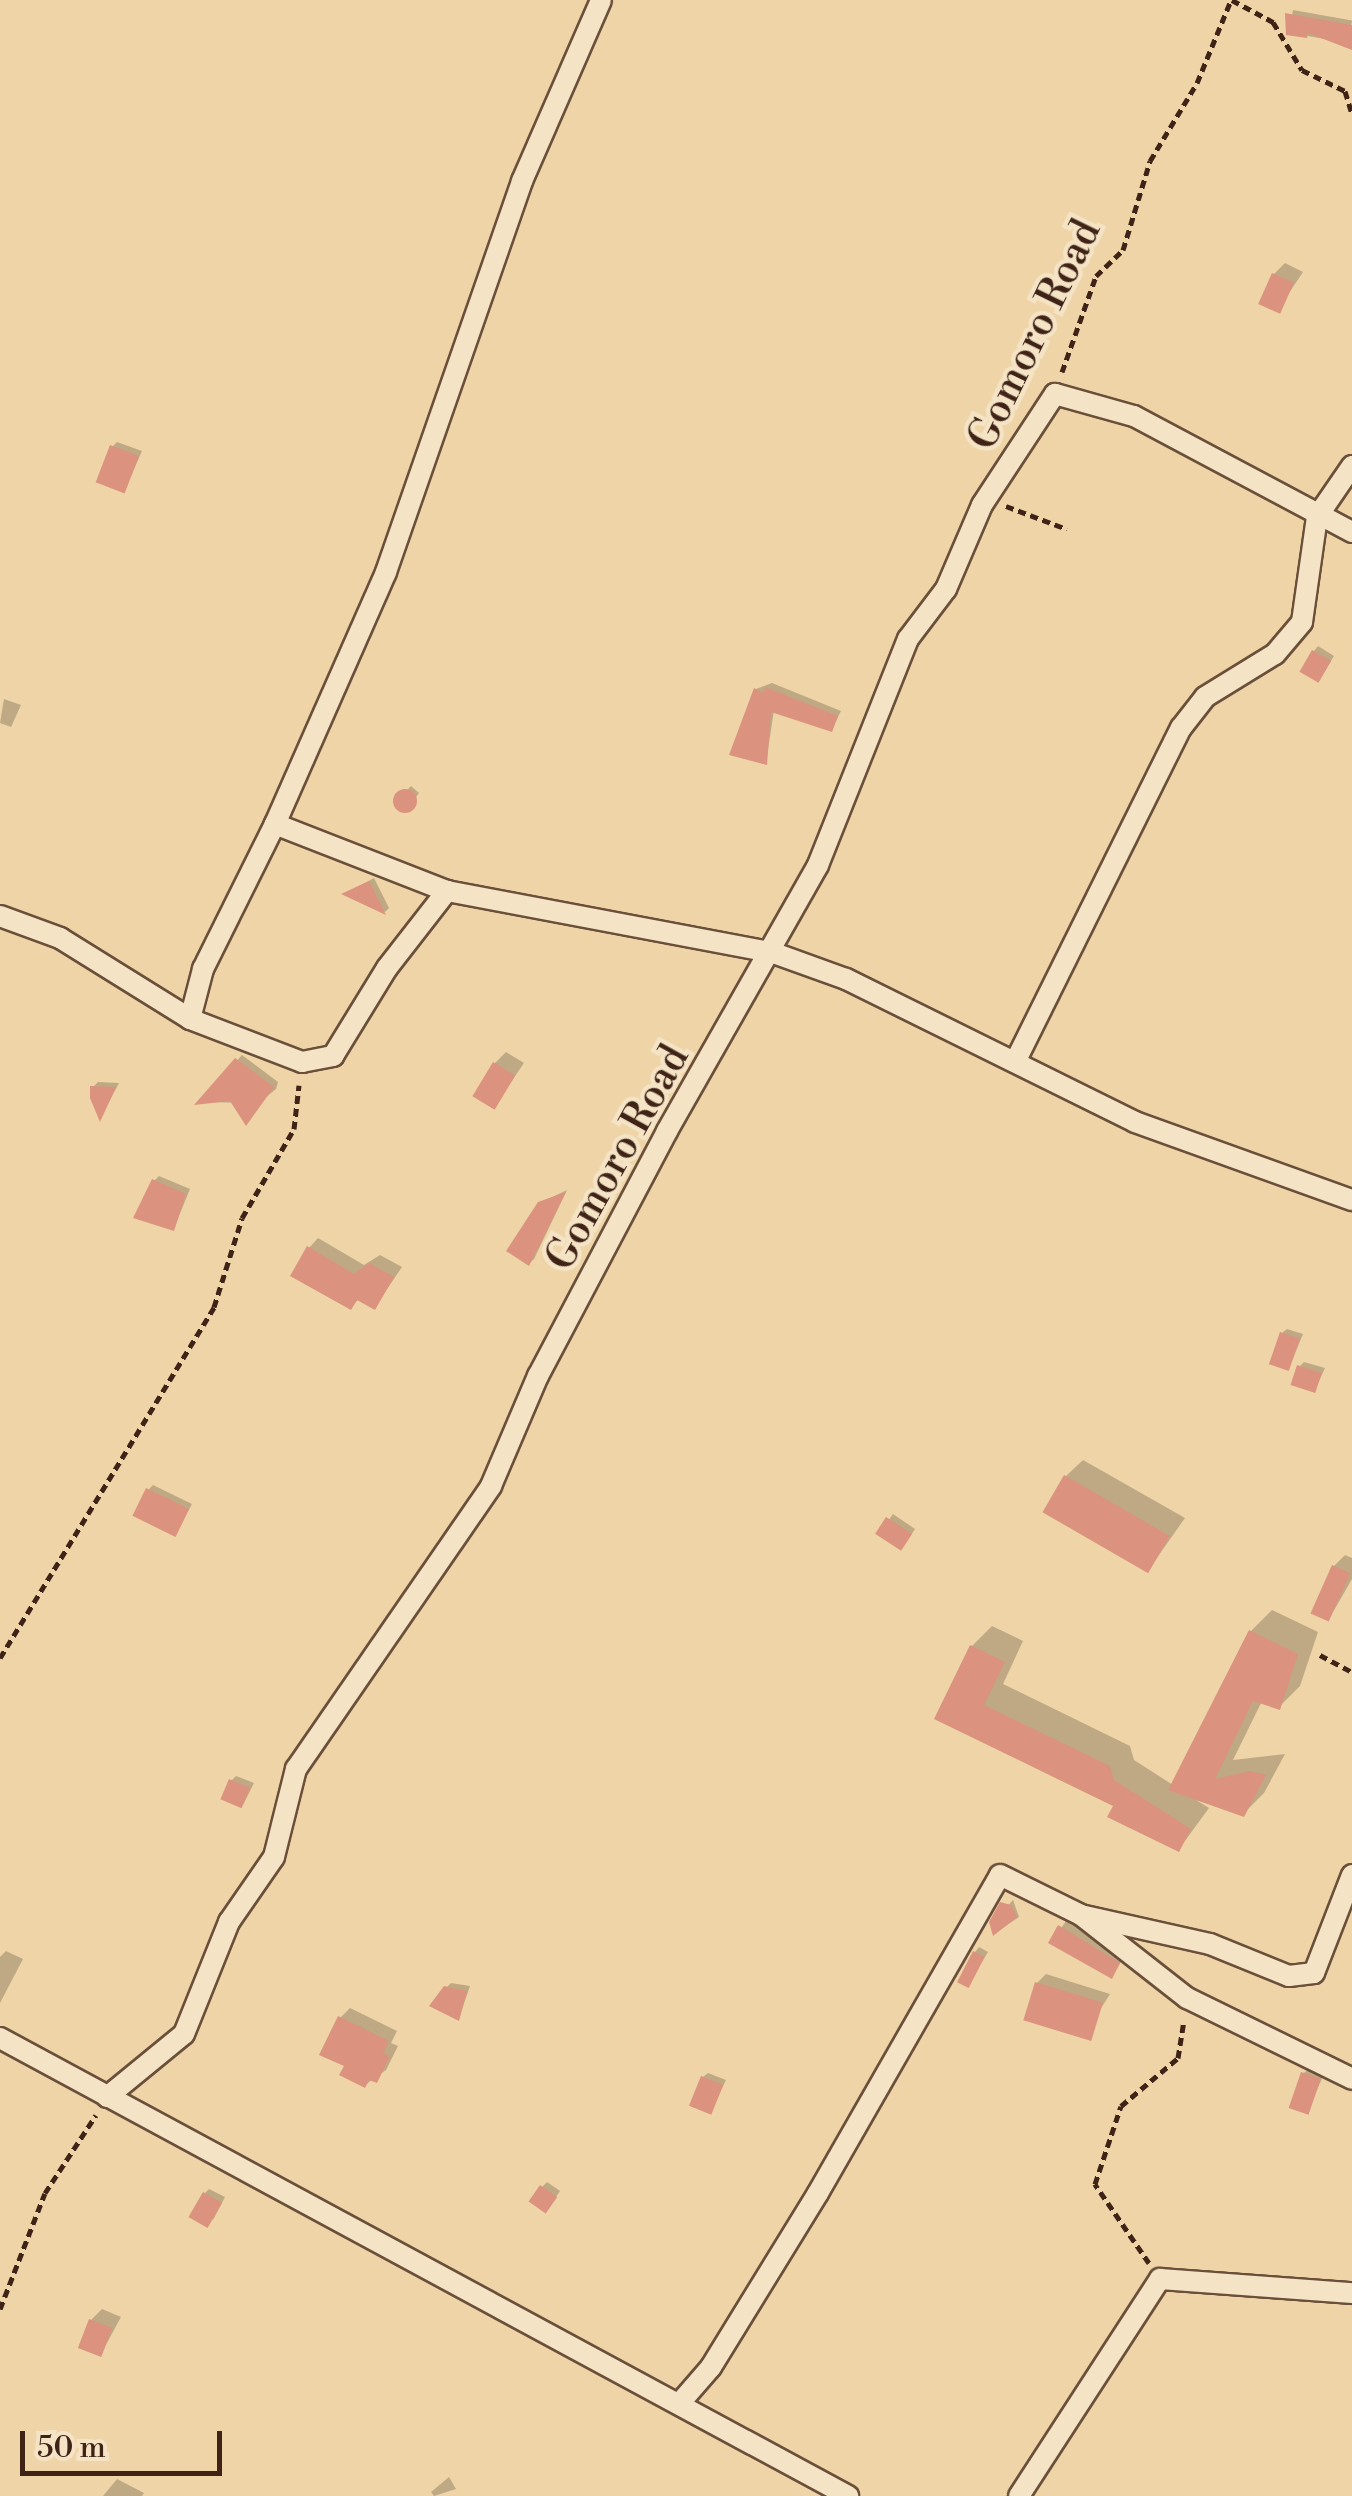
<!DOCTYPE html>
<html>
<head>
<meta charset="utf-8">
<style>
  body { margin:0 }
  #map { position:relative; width:1352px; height:2496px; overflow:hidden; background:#eed4a6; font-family:"Libre Bodoni",serif }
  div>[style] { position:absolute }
  .shadow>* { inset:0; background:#0003; transform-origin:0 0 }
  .building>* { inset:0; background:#db927f; transform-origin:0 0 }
  .round { border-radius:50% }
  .path>* { height:5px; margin-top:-2.5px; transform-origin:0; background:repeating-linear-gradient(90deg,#3e2316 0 8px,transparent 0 13px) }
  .roads { filter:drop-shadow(2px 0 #6a4f3a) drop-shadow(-2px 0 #6a4f3a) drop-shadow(0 2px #6a4f3a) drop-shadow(0 -2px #6a4f3a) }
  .street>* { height:20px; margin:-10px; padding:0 10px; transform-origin:10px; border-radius:10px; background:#f4e3c5 }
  span { translate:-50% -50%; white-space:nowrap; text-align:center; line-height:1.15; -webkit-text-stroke:9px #f4e3c5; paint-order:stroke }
  .street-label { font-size:40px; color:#3e2316 }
  .scale { position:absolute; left:20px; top:2431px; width:202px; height:45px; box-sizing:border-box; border:5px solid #3e2316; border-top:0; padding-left:12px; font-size:30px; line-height:35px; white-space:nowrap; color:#3e2316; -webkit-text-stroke:8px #f4e3c5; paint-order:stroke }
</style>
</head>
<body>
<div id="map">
  <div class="shadow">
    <div style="left:1293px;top:10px;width:60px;height:23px;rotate:10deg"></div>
    <div style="clip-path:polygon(1285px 263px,1303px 272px,1277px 311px,1274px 274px)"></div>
    <div style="clip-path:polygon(117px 442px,142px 451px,125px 490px,112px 447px)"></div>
    <div style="clip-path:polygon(1318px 646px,1334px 656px,1323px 674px,1314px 651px)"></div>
    <div style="clip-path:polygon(772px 683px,841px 711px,832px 729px,774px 710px,766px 763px,756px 689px)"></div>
    <div style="clip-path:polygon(4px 699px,21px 705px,11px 727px,0 723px)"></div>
    <div style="clip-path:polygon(411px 786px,419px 793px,407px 810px,396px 802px)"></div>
    <div style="clip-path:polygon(374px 878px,389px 908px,385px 912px,345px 894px)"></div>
    <div style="clip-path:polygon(506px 1052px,524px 1063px,494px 1107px,495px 1063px)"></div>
    <div style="clip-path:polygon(242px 1055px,278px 1082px,276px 1089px,259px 1103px,200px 1102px)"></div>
    <div style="clip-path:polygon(98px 1082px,119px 1083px,101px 1117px,93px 1087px)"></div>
    <div style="clip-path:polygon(159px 1176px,190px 1189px,174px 1228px,154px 1181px)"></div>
    <div style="clip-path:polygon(567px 1190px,534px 1259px,529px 1263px,540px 1203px)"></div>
    <div style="clip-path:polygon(318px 1238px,364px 1265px,380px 1255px,402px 1267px,375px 1307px,359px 1299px,351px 1307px,309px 1248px)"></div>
    <div style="clip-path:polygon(1287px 1329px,1303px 1334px,1289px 1368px,1282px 1333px)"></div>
    <div style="clip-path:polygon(1304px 1362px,1325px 1368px,1315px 1390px,1300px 1366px)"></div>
    <div style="clip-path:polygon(1083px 1460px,1185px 1518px,1149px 1569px,1066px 1476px)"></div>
    <div style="clip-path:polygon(153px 1485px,192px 1504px,179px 1528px,149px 1489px)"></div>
    <div style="clip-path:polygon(893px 1514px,915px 1529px,905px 1544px,879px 1534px)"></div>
    <div style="clip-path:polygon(1345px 1555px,1352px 1558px,1352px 1579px,1329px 1619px,1334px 1566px)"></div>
    <div style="clip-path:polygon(1272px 1610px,1318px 1632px,1300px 1686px,1279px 1707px,1262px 1701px,1233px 1760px,1285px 1754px,1264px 1793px,1243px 1814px,1196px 1800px,1209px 1808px,1179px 1849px,1116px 1805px,938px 1717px,972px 1646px,992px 1626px,1023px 1641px,1003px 1684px,1130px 1746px,1134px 1760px,1173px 1785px,1251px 1631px)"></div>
    <div style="clip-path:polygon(236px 1776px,254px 1783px,243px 1805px,231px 1781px)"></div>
    <div style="clip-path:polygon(1013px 1900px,1019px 1917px,995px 1933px,992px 1923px)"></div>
    <div style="clip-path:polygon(1069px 1917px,1127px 1953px,1111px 1976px,1051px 1942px)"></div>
    <div style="clip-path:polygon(979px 1947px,988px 1952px,968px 1985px,975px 1952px)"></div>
    <div style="clip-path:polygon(6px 1951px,23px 1959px,0 2003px,0 1957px)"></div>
    <div style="clip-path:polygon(1046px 1974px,1110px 1994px,1083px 2037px,1037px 1983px)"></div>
    <div style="clip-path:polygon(451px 1983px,470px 1986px,459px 2018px,446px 1988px)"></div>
    <div style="clip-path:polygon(350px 2008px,397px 2031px,391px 2043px,398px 2046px,386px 2070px,365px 2085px,340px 2018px)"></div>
    <div style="clip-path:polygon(1308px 2069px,1324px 2074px,1307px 2112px,1303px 2074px)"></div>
    <div style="clip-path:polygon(708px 2073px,726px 2080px,711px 2111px,703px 2077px)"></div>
    <div style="clip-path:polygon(547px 2182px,560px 2191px,550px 2206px,542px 2187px)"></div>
    <div style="clip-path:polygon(209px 2189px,225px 2197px,213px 2220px,205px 2193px)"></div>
    <div style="clip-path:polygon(102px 2309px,121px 2317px,101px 2354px,91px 2320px)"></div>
    <div style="clip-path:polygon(449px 2477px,456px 2489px,434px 2496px,431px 2492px)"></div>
    <div style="clip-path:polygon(117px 2479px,144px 2493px,142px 2496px,103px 2496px)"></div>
  </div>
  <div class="building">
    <div style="clip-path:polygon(1285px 13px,1352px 25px,1352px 50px,1308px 33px,1307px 38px,1286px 35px)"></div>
    <div style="left:1272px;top:273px;width:24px;height:34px;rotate:24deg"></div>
    <div style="left:110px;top:445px;width:31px;height:40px;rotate:21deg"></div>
    <div style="left:1312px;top:650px;width:22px;height:25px;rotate:30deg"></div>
    <div style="clip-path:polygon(765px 687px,838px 716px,832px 732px,771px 712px,767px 765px,729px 755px,754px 688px,764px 693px)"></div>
    <div class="round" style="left:393px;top:789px;width:24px;height:24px"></div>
    <div style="clip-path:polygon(369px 881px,386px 915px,341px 894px)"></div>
    <div style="clip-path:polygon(235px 1058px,274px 1087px,246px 1126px,230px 1101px,194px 1105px)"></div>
    <div style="left:493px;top:1062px;width:26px;height:40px;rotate:31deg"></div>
    <div style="clip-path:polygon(90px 1086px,116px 1087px,100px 1122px,90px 1098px)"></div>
    <div style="clip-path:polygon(152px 1179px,186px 1194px,174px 1231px,133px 1218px)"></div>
    <div style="clip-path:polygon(566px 1192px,529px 1266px,506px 1251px,538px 1202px)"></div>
    <div style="clip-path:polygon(307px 1246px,354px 1274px,369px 1263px,394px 1277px,375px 1310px,357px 1300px,351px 1310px,290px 1276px)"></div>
    <div style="left:1280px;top:1332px;width:21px;height:34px;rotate:19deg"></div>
    <div style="left:1297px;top:1365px;width:26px;height:21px;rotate:18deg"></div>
    <div style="left:1064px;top:1475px;width:122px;height:43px;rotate:30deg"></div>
    <div style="left:146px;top:1488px;width:48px;height:31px;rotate:26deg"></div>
    <div style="left:886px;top:1517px;width:31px;height:20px;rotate:33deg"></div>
    <div style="left:1332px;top:1565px;width:20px;height:53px;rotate:24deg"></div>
    <div style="clip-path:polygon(1249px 1630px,1298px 1654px,1280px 1710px,1253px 1701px,1215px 1779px,1250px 1771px,1266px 1775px,1244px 1817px,1168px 1790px)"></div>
    <div style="clip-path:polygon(970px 1645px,1005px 1662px,984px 1705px,1110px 1766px,1114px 1780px,1191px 1829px,1179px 1852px,1107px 1817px,1113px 1806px,934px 1719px)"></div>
    <div style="left:229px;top:1779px;width:23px;height:22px;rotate:23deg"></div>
    <div style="clip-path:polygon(1000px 1902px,1011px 1905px,1017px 1917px,993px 1936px,989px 1922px)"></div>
    <div style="clip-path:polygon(1058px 1925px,1120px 1963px,1112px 1979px,1048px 1943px)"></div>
    <div style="left:973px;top:1951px;width:13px;height:35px;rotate:27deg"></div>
    <div style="left:1035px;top:1982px;width:71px;height:40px;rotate:17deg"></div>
    <div style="clip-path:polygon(444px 1986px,467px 1991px,459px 2021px,429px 2006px)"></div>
    <div style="clip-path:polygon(338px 2016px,389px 2041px,383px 2053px,390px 2056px,377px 2083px,369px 2080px,365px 2088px,339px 2075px,344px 2066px,319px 2055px)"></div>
    <div style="left:1301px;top:2072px;width:21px;height:38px;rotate:19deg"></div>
    <div style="left:701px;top:2076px;width:24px;height:32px;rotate:22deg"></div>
    <div style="left:540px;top:2185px;width:21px;height:20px;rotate:35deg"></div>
    <div style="left:203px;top:2192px;width:22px;height:29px;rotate:30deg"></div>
    <div style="left:89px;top:2319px;width:25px;height:31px;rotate:21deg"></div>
  </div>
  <div class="path">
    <div style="left:1232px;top:0;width:47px;rotate:28.2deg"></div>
    <div style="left:1273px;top:22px;width:56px;rotate:58.9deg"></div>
    <div style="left:1302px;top:70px;width:48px;rotate:26deg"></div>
    <div style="left:1345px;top:91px;width:24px;rotate:73deg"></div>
    <div style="left:1062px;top:372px;width:102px;rotate:-70.5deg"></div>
    <div style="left:1096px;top:276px;width:37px;rotate:-44deg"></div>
    <div style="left:1123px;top:250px;width:93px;rotate:-73.1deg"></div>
    <div style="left:1150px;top:161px;width:91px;rotate:-58.9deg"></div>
    <div style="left:1197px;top:83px;width:90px;rotate:-67.7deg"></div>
    <div style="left:1006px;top:506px;width:65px;rotate:20.7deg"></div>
    <div style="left:1320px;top:1655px;width:36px;rotate:28deg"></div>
    <div style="left:0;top:1658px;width:411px;rotate:-58.6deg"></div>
    <div style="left:214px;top:1307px;width:93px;rotate:-72.5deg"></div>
    <div style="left:242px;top:1218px;width:103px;rotate:-59.7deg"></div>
    <div style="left:294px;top:1129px;width:44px;rotate:-83.5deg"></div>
    <div style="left:1149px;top:2263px;width:96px;rotate:-124.4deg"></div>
    <div style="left:1095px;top:2184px;width:82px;rotate:-71.6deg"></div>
    <div style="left:1121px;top:2106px;width:75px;rotate:-40.1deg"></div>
    <div style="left:1178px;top:2058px;width:37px;rotate:-81deg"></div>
    <div style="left:0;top:2309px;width:124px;rotate:-68.8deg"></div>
    <div style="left:45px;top:2193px;width:93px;rotate:-56.8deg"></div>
  </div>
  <div class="roads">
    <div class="street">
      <div style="left:275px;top:824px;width:185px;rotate:21.3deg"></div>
      <div style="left:0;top:916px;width:64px;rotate:20.1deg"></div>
      <div style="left:60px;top:938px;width:153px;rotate:31.9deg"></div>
      <div style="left:190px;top:1019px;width:120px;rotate:21deg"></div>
      <div style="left:302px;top:1062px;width:32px;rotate:-11deg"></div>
      <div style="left:333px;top:1056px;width:103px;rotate:-58.5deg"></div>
      <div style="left:387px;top:968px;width:98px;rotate:-52.1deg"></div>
      <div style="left:447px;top:891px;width:330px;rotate:10.7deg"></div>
      <div style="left:771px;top:952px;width:80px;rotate:19.8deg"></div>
      <div style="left:846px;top:979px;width:322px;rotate:26.3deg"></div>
      <div style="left:1135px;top:1122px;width:231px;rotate:19.8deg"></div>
      <div style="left:190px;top:1019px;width:52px;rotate:-75.4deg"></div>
      <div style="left:203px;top:969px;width:162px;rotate:-63.6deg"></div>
      <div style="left:275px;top:824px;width:275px;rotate:-66.2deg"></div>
      <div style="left:386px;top:572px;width:414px;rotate:-70.8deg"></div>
      <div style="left:522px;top:181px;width:197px;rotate:-66.4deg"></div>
      <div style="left:1016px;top:1060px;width:371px;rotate:-63.6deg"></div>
      <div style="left:1181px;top:728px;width:39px;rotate:-52deg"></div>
      <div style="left:1205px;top:697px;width:82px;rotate:-31.6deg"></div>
      <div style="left:1275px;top:654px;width:42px;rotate:-49.8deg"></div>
      <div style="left:1302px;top:622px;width:106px;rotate:-81.9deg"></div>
      <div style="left:1317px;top:517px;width:62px;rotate:-55.5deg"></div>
      <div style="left:1085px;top:1916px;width:128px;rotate:12.6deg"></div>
      <div style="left:1210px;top:1944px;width:85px;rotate:22.1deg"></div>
      <div style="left:1289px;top:1976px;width:25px;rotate:-7deg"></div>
      <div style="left:1314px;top:1973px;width:105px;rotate:-68.8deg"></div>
      <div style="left:0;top:2038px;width:964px;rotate:28.37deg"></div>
      <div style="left:107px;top:2097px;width:99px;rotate:-39.3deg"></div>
      <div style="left:184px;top:2034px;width:121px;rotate:-68.1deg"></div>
      <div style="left:229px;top:1922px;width:79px;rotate:-55.3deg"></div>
      <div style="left:274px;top:1857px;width:91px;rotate:-76deg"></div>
      <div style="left:296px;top:1769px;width:344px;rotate:-55.4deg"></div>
      <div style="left:491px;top:1486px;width:120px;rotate:-66.9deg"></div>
      <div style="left:538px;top:1376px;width:277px;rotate:-62.2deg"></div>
      <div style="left:667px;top:1131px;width:306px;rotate:-60.4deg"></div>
      <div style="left:818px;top:865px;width:243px;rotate:-68.3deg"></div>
      <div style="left:908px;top:639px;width:63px;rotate:-52.8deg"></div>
      <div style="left:946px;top:589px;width:91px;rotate:-66.8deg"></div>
      <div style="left:982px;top:505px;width:133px;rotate:-56.7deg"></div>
      <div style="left:1055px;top:394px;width:82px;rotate:15.6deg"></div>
      <div style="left:1134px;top:416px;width:247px;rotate:28deg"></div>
      <div style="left:679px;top:2404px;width:49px;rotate:-49.1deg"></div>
      <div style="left:711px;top:2367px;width:204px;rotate:-58.4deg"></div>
      <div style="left:818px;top:2193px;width:366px;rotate:-60.2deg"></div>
      <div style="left:1000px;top:1875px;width:90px;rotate:26.3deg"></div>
      <div style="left:1081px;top:1915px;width:135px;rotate:38.1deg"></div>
      <div style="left:1187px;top:1998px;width:184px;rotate:26.1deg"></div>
      <div style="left:1019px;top:2496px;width:259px;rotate:-57deg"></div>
      <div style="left:1160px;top:2279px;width:193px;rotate:4.2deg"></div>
    </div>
  </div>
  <div class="street-label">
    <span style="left:1035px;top:335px;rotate:-64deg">Gomoro Road</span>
    <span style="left:618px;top:1158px;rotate:-61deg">Gomoro Road</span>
  </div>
  <div class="scale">50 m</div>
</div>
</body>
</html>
